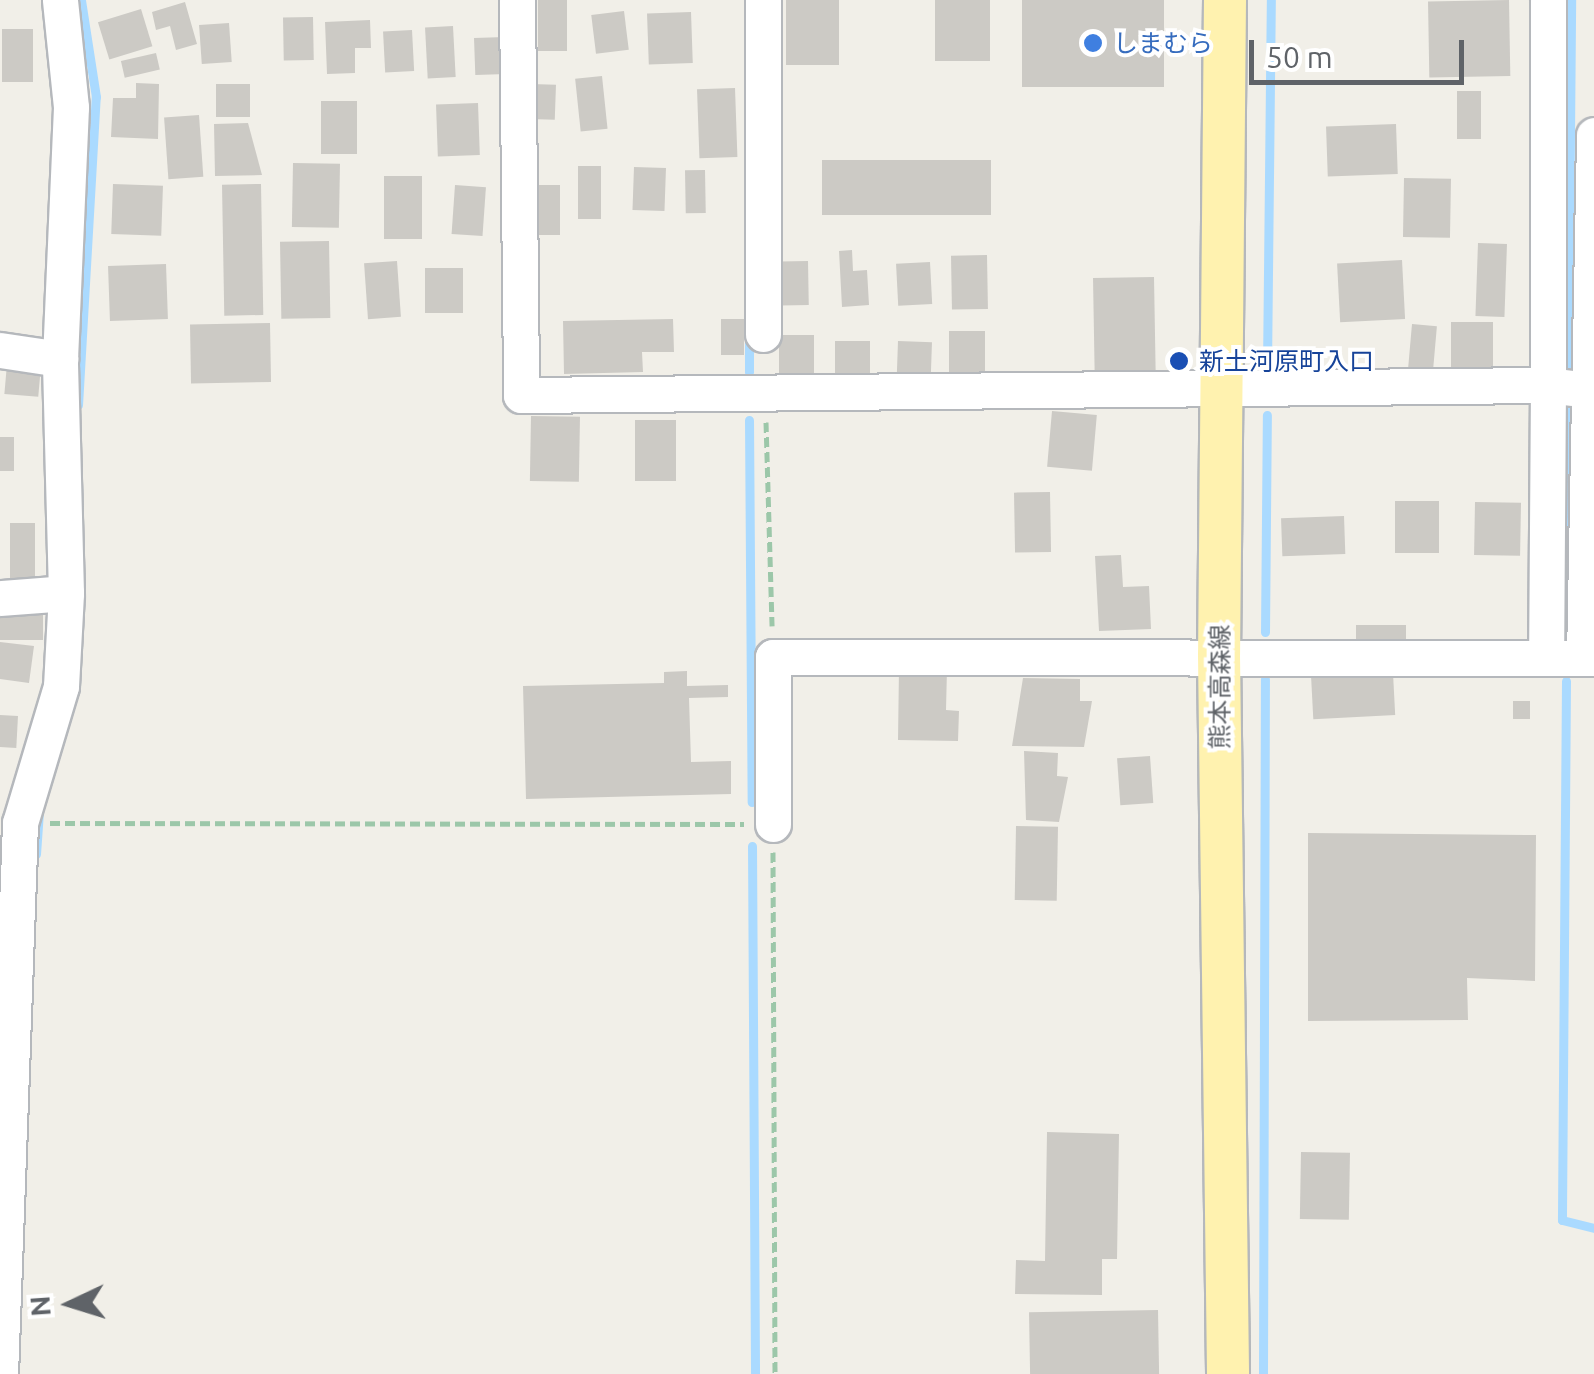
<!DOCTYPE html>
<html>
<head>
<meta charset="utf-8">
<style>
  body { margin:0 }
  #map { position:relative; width:1594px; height:1374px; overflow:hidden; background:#f1efe8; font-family:Ubuntu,"Noto Sans JP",sans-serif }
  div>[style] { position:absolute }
  .stream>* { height:9px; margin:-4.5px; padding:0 4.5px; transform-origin:4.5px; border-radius:4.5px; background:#aadaff }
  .building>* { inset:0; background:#cccac5; transform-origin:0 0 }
  .path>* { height:5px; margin-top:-2.5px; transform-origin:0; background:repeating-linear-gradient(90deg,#9cc7a9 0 10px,transparent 0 15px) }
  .roads { filter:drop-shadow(2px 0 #b5b8bc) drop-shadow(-2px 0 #b5b8bc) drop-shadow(0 2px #b5b8bc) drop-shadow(0 -2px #b5b8bc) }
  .minor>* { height:35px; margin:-17.5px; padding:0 17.5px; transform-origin:17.5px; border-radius:17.5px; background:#fff }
  .major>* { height:42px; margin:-21px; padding:0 21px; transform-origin:21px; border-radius:21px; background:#fff2af }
  .dots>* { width:28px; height:28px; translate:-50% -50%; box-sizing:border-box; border:5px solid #fff; border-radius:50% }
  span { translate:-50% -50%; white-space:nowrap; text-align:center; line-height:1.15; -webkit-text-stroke:8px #fff; paint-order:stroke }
  .shop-label { font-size:25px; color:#366cbe }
  .left { translate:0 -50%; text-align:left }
  .transit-label { font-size:25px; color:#164399 }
  .street-label { font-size:25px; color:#5f6368 }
  .north { position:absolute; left:20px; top:1254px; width:100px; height:100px; -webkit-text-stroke:8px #fff; paint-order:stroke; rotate:266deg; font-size:28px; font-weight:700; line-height:40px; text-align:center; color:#5f6368 }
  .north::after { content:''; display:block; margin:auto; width:35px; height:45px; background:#5f6368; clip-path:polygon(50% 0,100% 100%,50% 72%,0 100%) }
  .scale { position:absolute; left:1249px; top:40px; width:215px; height:45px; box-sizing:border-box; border:5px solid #5f6368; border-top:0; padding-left:12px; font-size:30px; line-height:35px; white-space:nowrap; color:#5f6368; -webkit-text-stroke:8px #fff; paint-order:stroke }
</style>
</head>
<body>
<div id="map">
  <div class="stream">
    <div style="left:1568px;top:364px;width:364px;rotate:-89.5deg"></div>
    <div style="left:1267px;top:368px;width:368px;rotate:-89.4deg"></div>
    <div style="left:749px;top:372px;width:37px;rotate:-90deg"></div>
    <div style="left:78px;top:405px;width:309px;rotate:-86.7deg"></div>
    <div style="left:96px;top:97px;width:98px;rotate:-98.8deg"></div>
    <div style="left:749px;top:420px;width:382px;rotate:89.6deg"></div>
    <div style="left:1265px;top:632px;width:217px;rotate:-89.5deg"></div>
    <div style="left:1566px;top:634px;width:223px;rotate:-89.5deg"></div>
    <div style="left:1566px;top:681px;width:539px;rotate:90.43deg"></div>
    <div style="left:1562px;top:1220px;width:33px;rotate:14deg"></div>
    <div style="left:752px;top:846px;width:528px;rotate:89.67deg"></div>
    <div style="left:36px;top:854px;width:39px;rotate:-86deg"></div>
    <div style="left:1263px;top:1374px;width:695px;rotate:-89.84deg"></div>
  </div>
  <div class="building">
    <div style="left:538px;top:0;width:29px;height:51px"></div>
    <div style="left:786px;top:0;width:53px;height:65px"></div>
    <div style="left:935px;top:0;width:55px;height:61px"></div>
    <div style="left:1022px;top:0;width:142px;height:87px"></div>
    <div style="left:1509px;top:0;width:76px;height:81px;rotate:89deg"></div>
    <div style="clip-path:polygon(185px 2px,197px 44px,176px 50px,170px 26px,156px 30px,152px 12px)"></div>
    <div style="left:141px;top:9px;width:39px;height:45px;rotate:73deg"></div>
    <div style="left:624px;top:11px;width:39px;height:33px;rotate:83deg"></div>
    <div style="left:691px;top:12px;width:51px;height:44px;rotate:88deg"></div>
    <div style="left:313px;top:17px;width:43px;height:30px;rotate:89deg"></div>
    <div style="clip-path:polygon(370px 20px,371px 48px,355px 48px,355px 73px,327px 74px,325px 22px)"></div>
    <div style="left:229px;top:23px;width:39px;height:30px;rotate:86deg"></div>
    <div style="left:453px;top:26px;width:51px;height:28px;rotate:87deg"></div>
    <div style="left:2px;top:29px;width:31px;height:53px"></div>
    <div style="left:412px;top:30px;width:41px;height:29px;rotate:87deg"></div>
    <div style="left:505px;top:37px;width:37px;height:31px;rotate:88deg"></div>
    <div style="left:156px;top:53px;width:17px;height:36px;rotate:77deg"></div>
    <div style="left:602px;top:76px;width:53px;height:27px;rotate:84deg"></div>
    <div style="clip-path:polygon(136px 83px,159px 84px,158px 139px,111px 137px,113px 98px,136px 98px)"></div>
    <div style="left:216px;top:84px;width:34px;height:33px"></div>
    <div style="left:531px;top:84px;width:25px;height:35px;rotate:2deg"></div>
    <div style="left:735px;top:88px;width:69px;height:38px;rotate:88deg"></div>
    <div style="left:1457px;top:91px;width:24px;height:48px"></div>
    <div style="left:321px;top:101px;width:36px;height:53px"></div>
    <div style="left:478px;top:103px;width:52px;height:42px;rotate:88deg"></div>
    <div style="left:199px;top:115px;width:62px;height:35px;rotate:86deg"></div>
    <div style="clip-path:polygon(248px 123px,262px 175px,215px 176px,214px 124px)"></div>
    <div style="left:1396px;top:124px;width:50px;height:70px;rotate:88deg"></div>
    <div style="left:822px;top:160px;width:169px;height:55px"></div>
    <div style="left:293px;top:163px;width:47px;height:64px;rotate:1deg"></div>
    <div style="left:578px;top:166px;width:23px;height:53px"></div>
    <div style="left:634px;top:167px;width:32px;height:43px;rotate:2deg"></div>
    <div style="left:705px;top:170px;width:43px;height:20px;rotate:89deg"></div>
    <div style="left:384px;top:176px;width:38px;height:63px"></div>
    <div style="left:1404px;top:178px;width:47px;height:59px;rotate:1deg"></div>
    <div style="left:113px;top:184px;width:50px;height:50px;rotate:2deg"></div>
    <div style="left:261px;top:184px;width:131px;height:39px;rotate:89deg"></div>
    <div style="left:455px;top:185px;width:31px;height:49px;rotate:4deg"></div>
    <div style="left:537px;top:185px;width:23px;height:50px"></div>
    <div style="left:329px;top:241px;width:77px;height:49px;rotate:89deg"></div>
    <div style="left:1478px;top:243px;width:29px;height:73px;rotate:2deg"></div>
    <div style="clip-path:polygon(852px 250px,853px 271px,867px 270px,869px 305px,842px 307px,839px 251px)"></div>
    <div style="left:987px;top:255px;width:54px;height:36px;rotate:89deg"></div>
    <div style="left:1402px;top:260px;width:59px;height:65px;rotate:87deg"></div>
    <div style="left:397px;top:261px;width:56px;height:33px;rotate:86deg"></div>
    <div style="left:808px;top:261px;width:44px;height:28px;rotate:89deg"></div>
    <div style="left:930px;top:262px;width:42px;height:34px;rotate:87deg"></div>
    <div style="left:166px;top:264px;width:55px;height:58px;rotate:88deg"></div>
    <div style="left:425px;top:268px;width:38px;height:45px"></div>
    <div style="left:1154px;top:277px;width:99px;height:61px;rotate:89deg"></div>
    <div style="clip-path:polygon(673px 319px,674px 352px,642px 352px,643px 372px,564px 374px,563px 321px)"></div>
    <div style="left:721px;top:319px;width:23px;height:36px"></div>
    <div style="left:1451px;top:322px;width:42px;height:47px"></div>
    <div style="left:270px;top:323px;width:59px;height:80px;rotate:89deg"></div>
    <div style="left:1412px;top:324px;width:25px;height:47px;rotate:5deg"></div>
    <div style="left:985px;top:331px;width:58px;height:36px;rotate:90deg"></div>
    <div style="left:814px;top:335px;width:47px;height:35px;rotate:90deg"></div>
    <div style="left:835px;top:341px;width:35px;height:50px"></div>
    <div style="left:898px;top:341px;width:34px;height:42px;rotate:2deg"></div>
    <div style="left:7px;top:364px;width:34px;height:30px;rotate:5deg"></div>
    <div style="left:1052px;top:411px;width:45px;height:56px;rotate:5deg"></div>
    <div style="left:531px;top:416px;width:49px;height:65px;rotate:1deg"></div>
    <div style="left:635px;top:420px;width:41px;height:61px"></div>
    <div style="left:0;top:437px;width:14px;height:34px"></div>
    <div style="left:1050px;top:492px;width:60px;height:36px;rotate:89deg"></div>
    <div style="left:1439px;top:501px;width:52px;height:44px;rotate:90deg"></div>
    <div style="left:1475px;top:502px;width:46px;height:53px;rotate:1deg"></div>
    <div style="left:1344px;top:516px;width:38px;height:63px;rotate:88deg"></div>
    <div style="left:10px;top:523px;width:25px;height:58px"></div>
    <div style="clip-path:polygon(1121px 555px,1123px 587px,1149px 586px,1151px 629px,1099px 631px,1095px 556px)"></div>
    <div style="left:0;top:607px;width:43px;height:33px"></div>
    <div style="left:1356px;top:625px;width:50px;height:15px"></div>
    <div style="clip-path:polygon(0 642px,34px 646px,29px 683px,0 679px)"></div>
    <div style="clip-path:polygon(899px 668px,947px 669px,946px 710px,959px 711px,958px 741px,898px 740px)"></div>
    <div style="clip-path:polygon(687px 671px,687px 686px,728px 685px,728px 697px,689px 698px,691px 762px,731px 761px,731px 794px,526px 799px,523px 686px,664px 683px,664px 672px)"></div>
    <div style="left:1393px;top:673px;width:42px;height:82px;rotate:87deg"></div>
    <div style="clip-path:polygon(1023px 678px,1080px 679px,1080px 701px,1092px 701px,1084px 747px,1012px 746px)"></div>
    <div style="left:1513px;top:701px;width:17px;height:18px"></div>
    <div style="left:0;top:715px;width:18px;height:32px;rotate:3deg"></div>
    <div style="clip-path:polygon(1024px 751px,1058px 753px,1057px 776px,1068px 777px,1059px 822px,1026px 820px)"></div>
    <div style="left:1150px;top:756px;width:47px;height:33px;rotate:86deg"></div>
    <div style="left:1016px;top:826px;width:42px;height:74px;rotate:1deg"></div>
    <div style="clip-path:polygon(1308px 833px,1536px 835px,1535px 981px,1467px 978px,1468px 1020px,1308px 1021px)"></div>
    <div style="clip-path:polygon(1047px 1132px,1119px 1134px,1117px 1259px,1102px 1259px,1102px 1295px,1015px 1294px,1016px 1260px,1045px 1261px)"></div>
    <div style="left:1301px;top:1152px;width:49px;height:67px;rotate:1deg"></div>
    <div style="left:1158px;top:1310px;width:64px;height:129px;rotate:89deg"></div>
  </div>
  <div class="path">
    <div style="left:766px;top:422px;width:204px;rotate:88.3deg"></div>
    <div style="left:50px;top:823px;width:694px;rotate:0.08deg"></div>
    <div style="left:773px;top:852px;width:522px;rotate:89.78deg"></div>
  </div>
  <div class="roads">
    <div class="minor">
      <div style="left:517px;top:0;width:395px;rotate:89.4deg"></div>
      <div style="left:521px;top:395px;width:1027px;rotate:-0.56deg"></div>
      <div style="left:1548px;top:385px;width:272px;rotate:90.4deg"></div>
      <div style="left:763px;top:0;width:334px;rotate:90deg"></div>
      <div style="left:1548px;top:0;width:385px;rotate:90deg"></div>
      <div style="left:1548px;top:385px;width:24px;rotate:7deg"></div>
      <div style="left:0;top:350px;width:61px;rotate:8.5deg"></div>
      <div style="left:0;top:598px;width:66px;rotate:-4.3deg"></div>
      <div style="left:1584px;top:658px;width:523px;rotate:-88.9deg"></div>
      <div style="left:773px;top:824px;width:167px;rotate:-90deg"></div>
      <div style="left:773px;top:657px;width:821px;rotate:0.07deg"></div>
      <div style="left:0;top:1374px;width:551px;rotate:-87.92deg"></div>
      <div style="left:20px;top:823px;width:143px;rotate:-73.3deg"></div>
      <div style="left:61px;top:686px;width:93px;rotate:-86.9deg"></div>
      <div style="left:66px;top:593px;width:234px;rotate:-91.5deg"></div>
      <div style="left:60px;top:359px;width:252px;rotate:-87.5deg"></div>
      <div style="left:71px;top:107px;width:108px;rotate:-95.9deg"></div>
    </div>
    <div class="major">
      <div style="left:1225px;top:0;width:655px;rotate:90.52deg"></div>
      <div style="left:1219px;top:655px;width:719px;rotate:89.28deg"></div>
    </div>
  </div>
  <div class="dots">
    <div style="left:1093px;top:43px;background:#3f7fe0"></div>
    <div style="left:1179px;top:361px;background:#1a4fb4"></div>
  </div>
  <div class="shop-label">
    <span class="left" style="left:1113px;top:43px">しまむら</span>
  </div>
  <div class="transit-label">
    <span class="left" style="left:1199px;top:361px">新土河原町入口</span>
  </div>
  <div class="street-label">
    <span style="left:1220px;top:687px;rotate:-90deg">熊本高森線</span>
  </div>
  <div class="north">N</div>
  <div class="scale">50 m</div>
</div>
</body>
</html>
